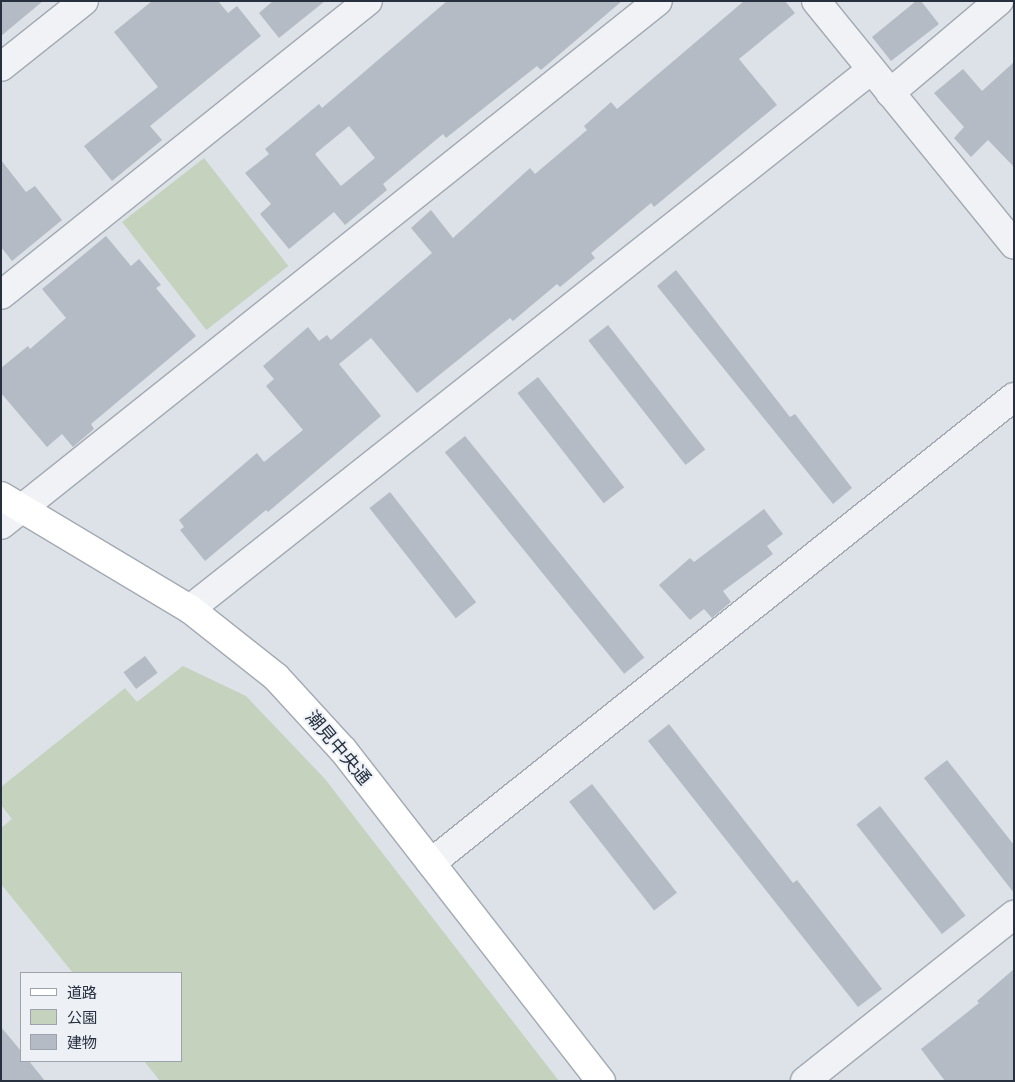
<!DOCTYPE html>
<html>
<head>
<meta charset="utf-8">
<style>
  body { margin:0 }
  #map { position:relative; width:1015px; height:1082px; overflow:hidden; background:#dde2e8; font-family:"PT Sans","Noto Sans JP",sans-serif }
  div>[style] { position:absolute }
  .green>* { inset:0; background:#c4d2be; transform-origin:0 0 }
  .building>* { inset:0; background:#b4bbc4; transform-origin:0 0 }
  .roads { filter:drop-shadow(1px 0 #a2a9b2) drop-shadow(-1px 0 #a2a9b2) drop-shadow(0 1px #a2a9b2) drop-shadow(0 -1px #a2a9b2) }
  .street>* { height:28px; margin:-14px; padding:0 14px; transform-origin:14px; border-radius:14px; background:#f0f2f6 }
  .secondary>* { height:28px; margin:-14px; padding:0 14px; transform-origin:14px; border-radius:14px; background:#fff }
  span { translate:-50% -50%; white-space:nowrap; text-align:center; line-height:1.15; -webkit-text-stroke:4px #edf0f5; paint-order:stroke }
  .street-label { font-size:18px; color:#26303f }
  .frame { position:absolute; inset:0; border:2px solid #26303f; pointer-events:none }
  .legend { position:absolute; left:20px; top:972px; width:162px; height:90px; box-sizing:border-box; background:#edf0f5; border:1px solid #9da3ac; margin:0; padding:6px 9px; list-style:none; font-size:15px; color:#26303f }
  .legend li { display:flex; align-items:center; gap:10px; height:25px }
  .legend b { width:25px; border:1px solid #9da3ac }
</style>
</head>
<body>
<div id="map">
  <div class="green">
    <div style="left:204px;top:158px;width:137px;height:104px;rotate:52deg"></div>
    <div style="clip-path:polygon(183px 666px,246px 696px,325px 779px,559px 1081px,160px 1081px,144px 1061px,181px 1061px,181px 973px,73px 973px,1px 884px,1px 828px,12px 819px,1px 805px,1px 787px,125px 688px,137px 702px)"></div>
  </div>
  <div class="building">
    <div style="clip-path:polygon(1px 1px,43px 1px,1px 36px)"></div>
    <div style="clip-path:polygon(152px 1px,218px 1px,228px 13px,237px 6px,261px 36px,150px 126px,162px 140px,112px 181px,84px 146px,158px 87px,114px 32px)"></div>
    <div style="clip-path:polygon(273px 1px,325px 1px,279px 38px,259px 13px)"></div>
    <div style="clip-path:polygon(evenodd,447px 1px,622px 1px,541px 70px,537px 66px,446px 138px,443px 134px,383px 184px,387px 190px,345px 225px,334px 212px,289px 249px,260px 214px,271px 204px,245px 173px,269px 154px,265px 149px,319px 104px,322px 108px,447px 1px,349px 126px,375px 158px,341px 186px,315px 154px,349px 126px)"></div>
    <div style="clip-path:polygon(744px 1px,785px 1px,795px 13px,739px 59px,777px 105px,654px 207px,651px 203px,591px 253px,595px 258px,560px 287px,557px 284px,513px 321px,510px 318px,417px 393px,371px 338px,339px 364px,381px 416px,268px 512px,266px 510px,205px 561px,180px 530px,184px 527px,179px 520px,257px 453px,264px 462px,303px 430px,266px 386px,274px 379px,263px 366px,308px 327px,319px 341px,327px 335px,331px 340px,432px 253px,411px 228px,431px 210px,453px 238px,530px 168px,535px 174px,587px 130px,584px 126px,611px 102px,617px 109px)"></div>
    <div style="clip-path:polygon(916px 1px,921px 1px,939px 24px,891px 61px,872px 37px)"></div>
    <div style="clip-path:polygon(1014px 62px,1014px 167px,988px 140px,971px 157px,954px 138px,964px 127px,934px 93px,963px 69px,982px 91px)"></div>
    <div style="clip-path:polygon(1px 160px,26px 192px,35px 186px,62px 220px,12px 261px,1px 247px)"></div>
    <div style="clip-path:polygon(106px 236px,131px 266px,139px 259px,161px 285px,156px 288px,196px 336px,91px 424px,94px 429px,73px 447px,62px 434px,47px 447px,1px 393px,1px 368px,28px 346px,30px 349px,66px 318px,42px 289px)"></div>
    <div style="clip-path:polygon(676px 270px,790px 417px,795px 414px,852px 488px,833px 504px,657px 286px)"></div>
    <div style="left:608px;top:325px;width:158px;height:25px;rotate:52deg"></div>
    <div style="left:538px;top:377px;width:140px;height:26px;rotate:52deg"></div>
    <div style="left:465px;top:436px;width:285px;height:26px;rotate:51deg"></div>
    <div style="left:390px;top:492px;width:140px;height:26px;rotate:52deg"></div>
    <div style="clip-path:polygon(764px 509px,783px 534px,767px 546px,773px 554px,723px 591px,731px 602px,712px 618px,704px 609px,690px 620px,659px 585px,690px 558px,694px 562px)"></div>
    <div style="left:145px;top:656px;width:21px;height:27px;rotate:53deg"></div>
    <div style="clip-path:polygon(669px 724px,793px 883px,797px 880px,882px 989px,858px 1007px,648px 741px)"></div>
    <div style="clip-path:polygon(947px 760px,1014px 845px,1014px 893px,924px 778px)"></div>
    <div style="left:592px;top:784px;width:138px;height:29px;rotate:52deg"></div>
    <div style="left:880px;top:806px;width:139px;height:30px;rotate:52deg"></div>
    <div style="clip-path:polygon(1014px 969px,1014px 1081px,945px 1081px,921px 1049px,979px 1003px,977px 1001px)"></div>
    <div style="clip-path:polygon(1px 1027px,21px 1051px,21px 1061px,29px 1061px,45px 1081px,1px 1081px)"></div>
  </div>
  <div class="roads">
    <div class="street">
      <div style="left:816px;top:1px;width:314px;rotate:50.9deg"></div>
      <div style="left:1px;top:67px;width:106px;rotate:-38.5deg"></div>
      <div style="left:890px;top:93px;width:143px;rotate:-40.2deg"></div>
      <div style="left:1px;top:295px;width:470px;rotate:-38.7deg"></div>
      <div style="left:1px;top:525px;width:840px;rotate:-38.57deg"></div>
      <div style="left:190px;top:609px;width:868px;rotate:-38.36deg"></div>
      <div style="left:431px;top:863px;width:746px;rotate:-38.64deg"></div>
      <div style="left:805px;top:1081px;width:267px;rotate:-38.5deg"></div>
    </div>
    <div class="secondary">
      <div style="left:1px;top:496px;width:220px;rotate:30.9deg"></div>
      <div style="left:190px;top:609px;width:110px;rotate:38.3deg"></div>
      <div style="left:276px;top:677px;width:99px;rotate:47.5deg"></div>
      <div style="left:343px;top:750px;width:420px;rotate:52.1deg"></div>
    </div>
  </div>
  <div class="street-label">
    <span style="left:338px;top:748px;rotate:50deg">潮見中央通</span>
  </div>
  <div class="frame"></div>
  <ul class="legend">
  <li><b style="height:6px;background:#fff"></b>道路</li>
  <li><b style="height:14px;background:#c4d2be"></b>公園</li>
  <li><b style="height:14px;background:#b4bbc4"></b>建物</li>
  </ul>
</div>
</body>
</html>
